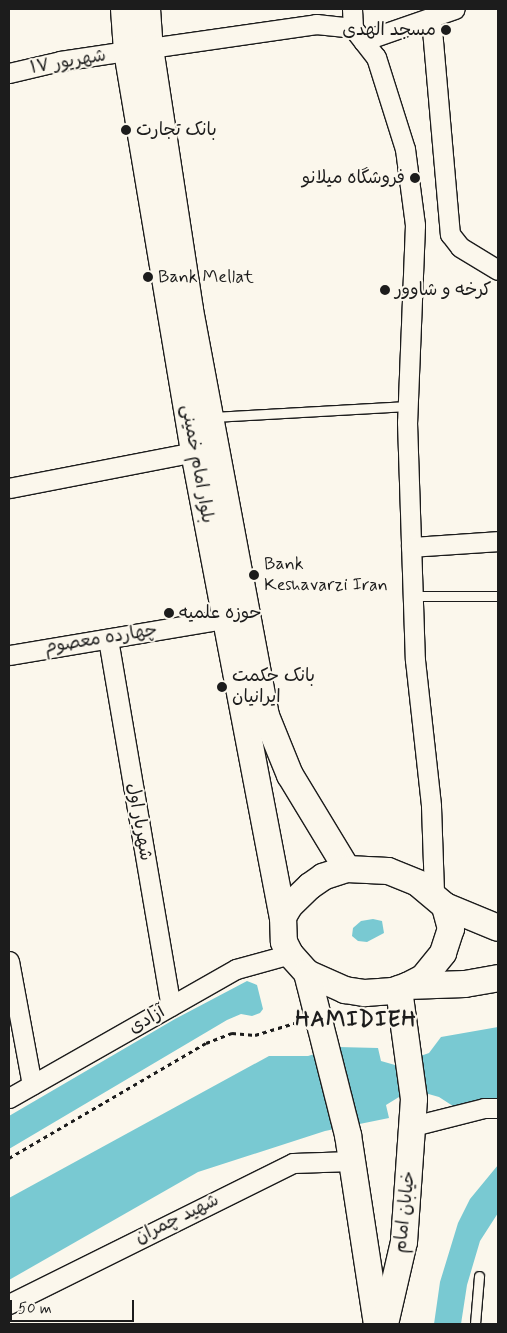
<!DOCTYPE html>
<html>
<head>
<meta charset="utf-8">
<style>
  body { margin:0 }
  #map { position:relative; width:507px; height:1333px; overflow:hidden; background:#fbf7ec; font-family:Mynerve,"Playpen Sans Arabic",sans-serif }
  div>[style] { position:absolute }
  .water>* { inset:0; background:#79c9d2 }
  .path>* { height:3px; margin-top:-1.5px; transform-origin:0; background:repeating-linear-gradient(90deg,#1c1c1c 0 4px,transparent 0 8px) }
  .roads { filter:drop-shadow(1px 0 #1c1c1c) drop-shadow(-1px 0 #1c1c1c) drop-shadow(0 1px #1c1c1c) drop-shadow(0 -1px #1c1c1c) }
  .service>* { height:9px; margin:-4.5px; padding:0 4.5px; transform-origin:4.5px; border-radius:4.5px; background:#fbf7ec }
  .minor>* { height:19px; margin:-9.5px; padding:0 9.5px; transform-origin:9.5px; border-radius:9.5px; background:#fbf7ec }
  .secondary>* { height:26px; margin:-13px; padding:0 13px; transform-origin:13px; border-radius:13px; background:#fbf7ec }
  .dots>* { width:14px; height:14px; translate:-50% -50%; box-sizing:border-box; border:2px solid #fbf7ec; border-radius:50% }
  span { translate:-50% -50%; white-space:nowrap; text-align:center; line-height:1.15; -webkit-text-stroke:4px #fbf7ec; paint-order:stroke }
  .poi-label { font-size:18px; color:#1c1c1c }
  .right { translate:-100% -50%; text-align:right }
  .left { translate:0 -50%; text-align:left }
  .street-label { font-size:18px; color:#1c1c1c }
  .district-label { font-size:22px; color:#1c1c1c; font-weight:700; letter-spacing:1px }
  .frame { position:absolute; inset:0; border:10px solid #1c1c1c; pointer-events:none }
  .scale { position:absolute; left:10px; top:1300px; width:124px; height:22px; box-sizing:border-box; border:2px solid #1c1c1c; border-top:0; padding-left:6px; font-size:15px; line-height:18px; white-space:nowrap; color:#1c1c1c; -webkit-text-stroke:4px #fbf7ec; paint-order:stroke }
</style>
</head>
<body>
<div id="map">
  <div class="water">
    <div style="clip-path:polygon(373px 919px,382px 921px,384px 933px,367px 942px,358px 941px,352px 936px,353px 928px,361px 921px)"></div>
    <div style="clip-path:polygon(247px 981px,257px 985px,263px 1009px,260px 1013px,252px 1016px,241px 1014px,227px 1020px,9px 1149px,9px 1116px,175px 1019px)"></div>
    <div style="clip-path:polygon(498px 1027px,498px 1100px,456px 1108px,439px 1097px,425px 1093px,399px 1097px,386px 1105px,389px 1118px,325px 1131px,198px 1172px,9px 1280px,9px 1198px,269px 1056px,308px 1056px,338px 1047px,378px 1048px,381px 1061px,395px 1065px,429px 1053px,441px 1037px)"></div>
    <div style="clip-path:polygon(498px 1165px,498px 1213px,480px 1241px,467px 1285px,461px 1324px,434px 1324px,440px 1282px,458px 1223px,470px 1199px)"></div>
  </div>
  <div class="path">
    <div style="left:9px;top:1158px;width:228px;rotate:-30.3deg"></div>
    <div style="left:206px;top:1043px;width:28px;rotate:-21deg"></div>
    <div style="left:232px;top:1033px;width:23px;rotate:5deg"></div>
    <div style="left:255px;top:1035px;width:45px;rotate:-16.8deg"></div>
  </div>
  <div class="roads">
    <div class="service">
      <div style="left:213px;top:417px;width:195px;rotate:-3.2deg"></div>
      <div style="left:413px;top:596px;width:85px"></div>
      <div style="left:475px;top:1324px;width:48px;rotate:-85.2deg"></div>
    </div>
    <div class="minor">
      <div style="left:352px;top:9px;width:19px;rotate:87deg"></div>
      <div style="left:431px;top:18px;width:217px;rotate:85deg"></div>
      <div style="left:450px;top:234px;width:16px;rotate:52deg"></div>
      <div style="left:460px;top:247px;width:44px;rotate:31.2deg"></div>
      <div style="left:363px;top:41px;width:97px;rotate:-19.2deg"></div>
      <div style="left:150px;top:48px;width:168px;rotate:-8.2deg"></div>
      <div style="left:316px;top:24px;width:37px;rotate:6deg"></div>
      <div style="left:353px;top:28px;width:37px;rotate:52deg"></div>
      <div style="left:376px;top:57px;width:96px;rotate:72.5deg"></div>
      <div style="left:405px;top:149px;width:77px;rotate:82.5deg"></div>
      <div style="left:415px;top:225px;width:197px;rotate:92.3deg"></div>
      <div style="left:407px;top:422px;width:238px;rotate:88.1deg"></div>
      <div style="left:415px;top:660px;width:147px;rotate:83.7deg"></div>
      <div style="left:431px;top:806px;width:88px;rotate:88deg"></div>
      <div style="left:9px;top:73px;width:52px;rotate:-13.2deg"></div>
      <div style="left:60px;top:61px;width:68px;rotate:-8.5deg"></div>
      <div style="left:9px;top:488px;width:188px;rotate:-11deg"></div>
      <div style="left:411px;top:547px;width:87px;rotate:-3.9deg"></div>
      <div style="left:108px;top:639px;width:372px;rotate:80.3deg"></div>
      <div style="left:9px;top:655px;width:218px;rotate:-9.5deg"></div>
      <div style="left:9px;top:961px;width:126px;rotate:79.5deg"></div>
      <div style="left:9px;top:1098px;width:261px;rotate:-29.6deg"></div>
      <div style="left:236px;top:969px;width:56px;rotate:-15.5deg"></div>
      <div style="left:413px;top:1126px;width:73px;rotate:-14.2deg"></div>
      <div style="left:484px;top:1108px;width:14px"></div>
      <div style="left:9px;top:1304px;width:317px;rotate:-26.4deg"></div>
      <div style="left:293px;top:1163px;width:59px;rotate:-1.9deg"></div>
    </div>
    <div class="secondary">
      <div style="left:124px;top:9px;width:42px;rotate:85.9deg"></div>
      <div style="left:127px;top:51px;width:407px;rotate:80.5deg"></div>
      <div style="left:194px;top:452px;width:473px;rotate:79.2deg"></div>
      <div style="left:147px;top:9px;width:39px;rotate:86deg"></div>
      <div style="left:150px;top:48px;width:265px;rotate:81.3deg"></div>
      <div style="left:190px;top:310px;width:413px;rotate:79.4deg"></div>
      <div style="left:266px;top:716px;width:64px;rotate:67.9deg"></div>
      <div style="left:290px;top:775px;width:110px;rotate:58.8deg"></div>
      <div style="left:445px;top:906px;width:57px;rotate:22.5deg"></div>
      <div style="left:307px;top:973px;width:42px;rotate:24.1deg"></div>
      <div style="left:345px;top:990px;width:20px;rotate:9deg"></div>
      <div style="left:365px;top:993px;width:28px;rotate:-4deg"></div>
      <div style="left:393px;top:991px;width:15px;rotate:-20deg"></div>
      <div style="left:407px;top:986px;width:18px;rotate:-27deg"></div>
      <div style="left:423px;top:978px;width:32px;rotate:-51deg"></div>
      <div style="left:443px;top:953px;width:25px;rotate:-72deg"></div>
      <div style="left:451px;top:929px;width:24px;rotate:-105deg"></div>
      <div style="left:445px;top:906px;width:35px;rotate:-140deg"></div>
      <div style="left:418px;top:883px;width:32px;rotate:-158deg"></div>
      <div style="left:388px;top:871px;width:41px;rotate:-177.2deg"></div>
      <div style="left:347px;top:869px;width:25px;rotate:162deg"></div>
      <div style="left:323px;top:877px;width:16px;rotate:145deg"></div>
      <div style="left:310px;top:886px;width:28px;rotate:136deg"></div>
      <div style="left:290px;top:905px;width:14px;rotate:120deg"></div>
      <div style="left:283px;top:917px;width:25px;rotate:88deg"></div>
      <div style="left:284px;top:942px;width:13px;rotate:63deg"></div>
      <div style="left:290px;top:954px;width:25px;rotate:48deg"></div>
      <div style="left:307px;top:973px;width:167px;rotate:75.8deg"></div>
      <div style="left:348px;top:1135px;width:191px;rotate:81.3deg"></div>
      <div style="left:407px;top:986px;width:58px;rotate:-2deg"></div>
      <div style="left:465px;top:984px;width:34px;rotate:-10deg"></div>
      <div style="left:385px;top:1324px;width:84px;rotate:-77deg"></div>
      <div style="left:404px;top:1242px;width:143px;rotate:-86deg"></div>
      <div style="left:414px;top:1099px;width:111px;rotate:-97.8deg"></div>
    </div>
  </div>
  <div class="dots">
    <div style="left:446px;top:30px;background:#1c1c1c"></div>
    <div style="left:126px;top:130px;background:#1c1c1c"></div>
    <div style="left:415px;top:178px;background:#1c1c1c"></div>
    <div style="left:148px;top:277px;background:#1c1c1c"></div>
    <div style="left:385px;top:290px;background:#1c1c1c"></div>
    <div style="left:254px;top:575px;background:#1c1c1c"></div>
    <div style="left:169px;top:613px;background:#1c1c1c"></div>
    <div style="left:222px;top:687px;background:#1c1c1c"></div>
  </div>
  <div class="poi-label">
    <span class="right" style="left:436px;top:30px">مسجد الهدی</span>
    <span class="left" style="left:136px;top:130px">بانک تجارت</span>
    <span class="right" style="left:405px;top:178px">فروشگاه میلانو</span>
    <span class="left" style="left:158px;top:277px">Bank Mellat</span>
    <span class="left" style="left:395px;top:290px">کرخه و شاوور</span>
    <span class="left" style="left:264px;top:575px">Bank<br>Keshavarzi Iran</span>
    <span class="left" style="left:179px;top:613px">حوزه علمیه</span>
    <span class="left" style="left:232px;top:687px">بانک حکمت<br>ایرانیان</span>
  </div>
  <div class="street-label">
    <span style="left:68px;top:62px;rotate:-10deg">۱۷ شهریور</span>
    <span style="left:197px;top:464px;rotate:80deg">بلوار امام خمینی</span>
    <span style="left:101px;top:639px;rotate:-9deg">چهارده معصوم</span>
    <span style="left:139px;top:822px;rotate:80deg">شهریار اول</span>
    <span style="left:147px;top:1020px;rotate:-30deg">آزادی</span>
    <span style="left:405px;top:1212px;rotate:-84deg">خیابان امام</span>
    <span style="left:177px;top:1219px;rotate:-26deg">شهید چمران</span>
  </div>
  <div class="district-label">
    <span style="left:356px;top:1021px">HAMIDIEH</span>
  </div>
  <div class="frame"></div>
  <div class="scale">50 m</div>
</div>
</body>
</html>
